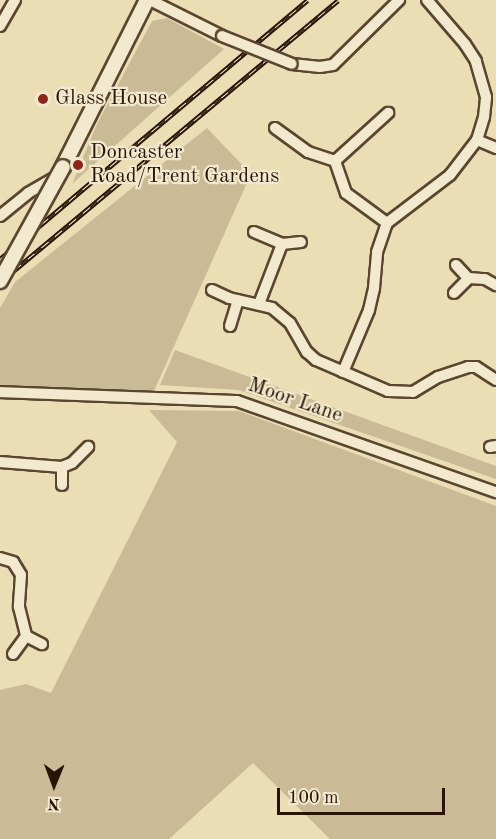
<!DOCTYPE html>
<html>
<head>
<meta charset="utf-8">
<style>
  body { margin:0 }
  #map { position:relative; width:496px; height:839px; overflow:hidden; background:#ebddb4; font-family:"Old Standard TT",serif }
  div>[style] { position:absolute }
  .green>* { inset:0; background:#cabb96 }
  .roads { filter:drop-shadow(2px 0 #5a462f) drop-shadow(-2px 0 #5a462f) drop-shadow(0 2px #5a462f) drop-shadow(0 -2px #5a462f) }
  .street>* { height:10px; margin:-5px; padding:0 5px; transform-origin:5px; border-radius:5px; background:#f2e9ce }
  .secondary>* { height:14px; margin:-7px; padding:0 7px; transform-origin:7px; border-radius:7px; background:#f2e9ce }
  .rail>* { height:5px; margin-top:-2.5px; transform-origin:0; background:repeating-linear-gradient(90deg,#f2e9ce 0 9px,#291403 0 18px); box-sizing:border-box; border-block:2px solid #291403 }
  .bridges { filter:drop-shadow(2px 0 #5a462f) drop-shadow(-2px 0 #5a462f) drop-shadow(0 2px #5a462f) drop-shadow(0 -2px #5a462f) }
  .street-bridge>* { height:10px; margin:-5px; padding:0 5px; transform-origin:5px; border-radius:5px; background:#f2e9ce }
  .secondary-bridge>* { height:14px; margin:-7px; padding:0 7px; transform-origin:7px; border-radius:7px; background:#f2e9ce }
  .dots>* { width:16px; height:16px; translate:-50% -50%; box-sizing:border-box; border:3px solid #f2e9ce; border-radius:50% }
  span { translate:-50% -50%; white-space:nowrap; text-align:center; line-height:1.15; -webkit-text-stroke:4.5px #f2e9ce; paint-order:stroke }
  .poi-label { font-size:21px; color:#291403 }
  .left { translate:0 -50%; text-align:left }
  .street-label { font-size:21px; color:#291403 }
  .north { position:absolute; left:24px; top:755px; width:60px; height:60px; -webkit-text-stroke:4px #f2e9ce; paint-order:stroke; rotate:181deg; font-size:16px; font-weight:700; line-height:24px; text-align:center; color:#291403 }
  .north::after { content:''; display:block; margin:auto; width:21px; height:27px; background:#291403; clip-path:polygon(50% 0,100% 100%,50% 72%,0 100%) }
  .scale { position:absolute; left:277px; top:788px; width:168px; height:27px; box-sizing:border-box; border:3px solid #291403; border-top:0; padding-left:8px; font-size:18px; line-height:21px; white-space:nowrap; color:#291403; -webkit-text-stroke:4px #f2e9ce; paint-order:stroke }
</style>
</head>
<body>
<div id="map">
  <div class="green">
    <div style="clip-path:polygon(167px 18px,224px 49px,72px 184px,97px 124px,152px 21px)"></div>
    <div style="clip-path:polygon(207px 128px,251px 174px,154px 391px,0 385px,0 308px,15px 282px)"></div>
    <div style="clip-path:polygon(175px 350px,496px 466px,496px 479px,239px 390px,160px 385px)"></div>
    <div style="clip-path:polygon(149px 410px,239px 411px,496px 506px,496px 839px,330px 839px,253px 763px,169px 839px,0 839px,0 690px,26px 684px,51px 693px,177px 442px)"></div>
  </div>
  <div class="roads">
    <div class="street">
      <div style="left:150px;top:0;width:80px;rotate:26.6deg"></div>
      <div style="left:0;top:26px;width:30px;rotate:-60deg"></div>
      <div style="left:292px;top:64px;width:28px;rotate:6deg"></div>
      <div style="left:320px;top:67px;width:13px;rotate:-9deg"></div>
      <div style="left:333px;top:65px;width:93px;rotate:-44.6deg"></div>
      <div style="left:275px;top:128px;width:41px;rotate:36deg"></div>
      <div style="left:308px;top:152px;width:28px;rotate:18deg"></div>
      <div style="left:477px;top:140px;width:21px;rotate:23deg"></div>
      <div style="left:0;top:216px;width:36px;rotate:-39deg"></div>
      <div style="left:28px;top:193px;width:36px;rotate:-30deg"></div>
      <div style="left:387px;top:223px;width:51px;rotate:-143.8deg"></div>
      <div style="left:346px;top:193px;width:34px;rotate:-109deg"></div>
      <div style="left:335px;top:161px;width:72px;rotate:-42.2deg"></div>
      <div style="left:254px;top:232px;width:30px;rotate:23deg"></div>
      <div style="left:282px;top:244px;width:19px;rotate:-6deg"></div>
      <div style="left:456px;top:265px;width:18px;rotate:47deg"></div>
      <div style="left:212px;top:290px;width:19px;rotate:25deg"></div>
      <div style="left:229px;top:298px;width:44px;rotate:13.1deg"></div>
      <div style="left:272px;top:308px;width:23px;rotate:40deg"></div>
      <div style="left:290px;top:323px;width:34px;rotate:60deg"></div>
      <div style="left:307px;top:352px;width:12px;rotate:42deg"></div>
      <div style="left:316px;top:360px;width:78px;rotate:23.3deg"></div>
      <div style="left:388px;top:391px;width:25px;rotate:2deg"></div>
      <div style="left:413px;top:392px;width:29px;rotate:-31deg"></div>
      <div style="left:438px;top:377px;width:32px;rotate:-18deg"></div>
      <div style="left:468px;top:367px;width:8px"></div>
      <div style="left:476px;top:367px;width:24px;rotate:33deg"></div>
      <div style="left:454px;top:293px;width:21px;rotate:-45deg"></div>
      <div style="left:469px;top:278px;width:16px;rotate:4deg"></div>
      <div style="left:485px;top:279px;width:13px;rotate:29deg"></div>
      <div style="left:259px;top:304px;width:64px;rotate:-69deg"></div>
      <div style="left:230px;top:326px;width:27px;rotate:-73deg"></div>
      <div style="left:343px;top:372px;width:67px;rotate:-67.2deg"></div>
      <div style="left:369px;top:310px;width:23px;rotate:-77deg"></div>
      <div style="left:374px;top:288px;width:36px;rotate:-85deg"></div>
      <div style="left:377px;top:252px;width:31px;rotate:-71deg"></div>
      <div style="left:387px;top:223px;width:79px;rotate:-37.3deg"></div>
      <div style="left:450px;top:175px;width:44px;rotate:-52.4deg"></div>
      <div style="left:477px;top:140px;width:24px;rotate:-73deg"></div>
      <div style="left:484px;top:117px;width:20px;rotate:-84deg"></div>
      <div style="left:486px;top:97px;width:37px;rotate:-106deg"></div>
      <div style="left:476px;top:61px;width:20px;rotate:-123deg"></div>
      <div style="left:465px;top:44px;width:58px;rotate:-130.8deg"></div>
      <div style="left:0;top:392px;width:237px;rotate:2.2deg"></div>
      <div style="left:237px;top:401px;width:275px;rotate:19.4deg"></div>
      <div style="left:490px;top:447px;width:6px;rotate:-9deg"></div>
      <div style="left:0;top:462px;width:62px;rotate:4.6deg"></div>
      <div style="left:62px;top:467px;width:11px;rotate:-22deg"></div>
      <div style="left:72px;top:463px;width:23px;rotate:-45deg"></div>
      <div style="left:62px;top:467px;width:18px;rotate:90deg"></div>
      <div style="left:0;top:558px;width:14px;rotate:17deg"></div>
      <div style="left:13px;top:562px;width:15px;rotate:58deg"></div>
      <div style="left:21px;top:575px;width:32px;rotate:94deg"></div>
      <div style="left:19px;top:607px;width:30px;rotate:76deg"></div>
      <div style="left:13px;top:654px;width:22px;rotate:-54deg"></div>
      <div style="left:26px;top:636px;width:18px;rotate:27deg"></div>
    </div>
    <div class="secondary">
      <div style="left:63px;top:167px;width:187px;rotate:-63.3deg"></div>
    </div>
  </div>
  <div class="rail">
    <div style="left:0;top:259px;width:402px;rotate:-40.1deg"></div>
    <div style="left:0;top:282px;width:440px;rotate:-39.8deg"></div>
  </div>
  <div class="bridges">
    <div class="street-bridge">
      <div style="left:222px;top:36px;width:75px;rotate:21.8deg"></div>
    </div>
    <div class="secondary-bridge">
      <div style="left:0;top:281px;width:130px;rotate:-61.1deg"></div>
    </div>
  </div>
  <div class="dots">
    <div style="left:43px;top:99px;background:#8f2418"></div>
    <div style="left:78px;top:165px;background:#8f2418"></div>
  </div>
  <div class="poi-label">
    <span class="left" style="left:55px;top:99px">Glass House</span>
    <span class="left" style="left:90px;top:165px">Doncaster<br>Road/Trent Gardens</span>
  </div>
  <div class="street-label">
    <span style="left:295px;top:401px;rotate:19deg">Moor Lane</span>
  </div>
  <div class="north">N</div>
  <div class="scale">100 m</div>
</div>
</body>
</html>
